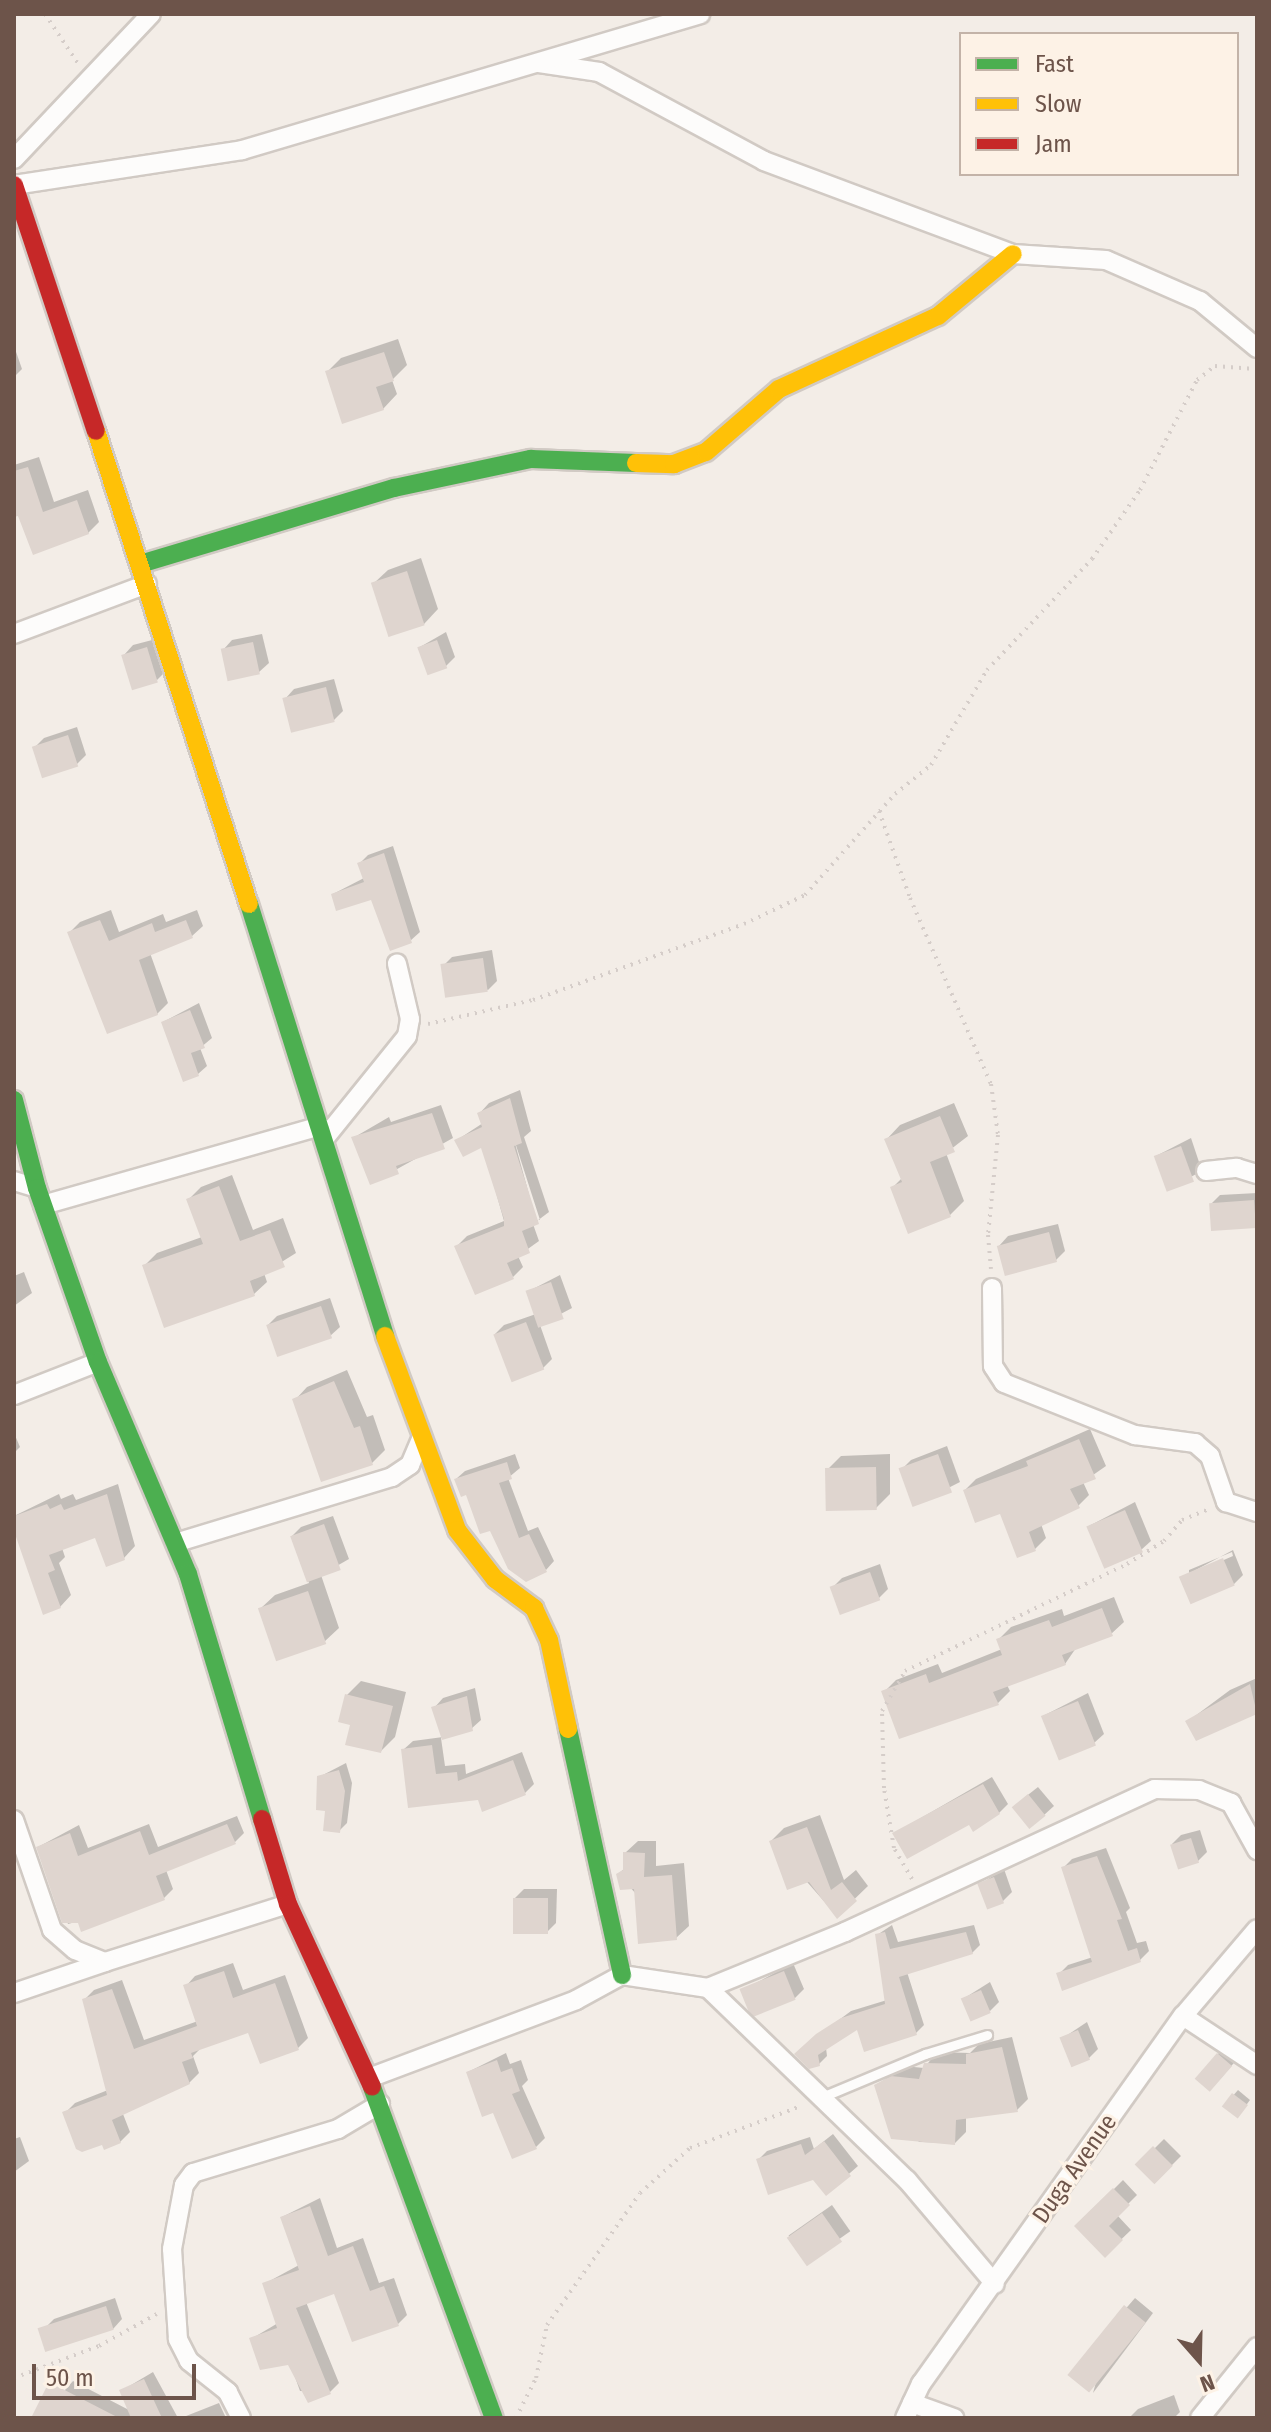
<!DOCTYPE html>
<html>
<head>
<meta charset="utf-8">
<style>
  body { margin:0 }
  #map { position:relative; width:1271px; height:2432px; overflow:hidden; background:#f3ede7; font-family:"Fira Sans Condensed",sans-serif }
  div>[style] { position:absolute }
  .shadow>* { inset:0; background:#0003; transform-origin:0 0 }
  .building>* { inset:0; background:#dfd5cf; transform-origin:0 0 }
  .path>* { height:4px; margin-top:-2px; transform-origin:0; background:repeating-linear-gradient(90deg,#d5cdc9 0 2px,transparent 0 8px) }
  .roads { filter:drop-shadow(2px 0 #d1cac4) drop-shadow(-2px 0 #d1cac4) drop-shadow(0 2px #d1cac4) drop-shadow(0 -2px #d1cac4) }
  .lane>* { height:9px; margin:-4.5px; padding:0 4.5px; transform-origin:4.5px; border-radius:4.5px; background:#fdfcfb }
  .street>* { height:18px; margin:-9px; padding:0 9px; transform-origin:9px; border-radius:9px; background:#fdfcfb }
  .fast>* { height:18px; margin:-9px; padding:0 9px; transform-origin:9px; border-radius:9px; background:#4caf50 }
  .slow>* { height:18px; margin:-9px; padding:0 9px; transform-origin:9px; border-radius:9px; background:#ffc107 }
  .jam>* { height:18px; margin:-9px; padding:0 9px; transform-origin:9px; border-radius:9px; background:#c62828 }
  span { translate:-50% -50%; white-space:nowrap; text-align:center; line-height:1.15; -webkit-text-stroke:6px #fdf2e6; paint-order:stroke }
  .street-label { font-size:24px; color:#6d544a }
  .frame { position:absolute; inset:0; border:16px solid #6d544a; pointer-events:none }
  .legend { position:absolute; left:959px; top:32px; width:280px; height:144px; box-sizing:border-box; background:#fdf2e6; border:2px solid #c3b3a8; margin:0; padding:10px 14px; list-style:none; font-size:24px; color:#6d544a }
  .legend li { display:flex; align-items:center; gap:16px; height:40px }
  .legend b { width:40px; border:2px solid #c3b3a8 }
  .north { position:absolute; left:1159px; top:2320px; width:80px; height:80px; -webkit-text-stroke:6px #fdf2e6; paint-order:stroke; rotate:160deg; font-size:22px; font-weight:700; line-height:32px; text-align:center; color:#6d544a }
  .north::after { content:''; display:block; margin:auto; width:28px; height:36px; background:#6d544a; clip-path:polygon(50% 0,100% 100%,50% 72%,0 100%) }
  .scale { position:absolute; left:32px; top:2364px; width:164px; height:36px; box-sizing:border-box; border:4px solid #6d544a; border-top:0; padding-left:10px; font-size:24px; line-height:28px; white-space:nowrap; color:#6d544a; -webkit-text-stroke:6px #fdf2e6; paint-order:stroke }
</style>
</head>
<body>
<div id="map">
  <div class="shadow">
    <div style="clip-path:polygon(398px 339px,407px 365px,392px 380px,397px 394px,383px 409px,327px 372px,341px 358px)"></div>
    <div style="clip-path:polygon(14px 346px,22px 369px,14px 377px)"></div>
    <div style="clip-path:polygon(39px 457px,54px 502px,88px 490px,99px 522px,88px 533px,14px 515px,14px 465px)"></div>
    <div style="clip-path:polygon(421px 558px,438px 609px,424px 624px,373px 584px,388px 570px)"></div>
    <div style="clip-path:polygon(446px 632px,455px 657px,446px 666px,420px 647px)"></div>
    <div style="clip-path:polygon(262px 634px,269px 663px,259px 672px,223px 650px,232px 640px)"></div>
    <div style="clip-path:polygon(156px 639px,166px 671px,157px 680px,124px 655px,133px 645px)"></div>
    <div style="clip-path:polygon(334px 679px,343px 711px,334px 720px,285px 699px,294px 689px)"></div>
    <div style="clip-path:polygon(77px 727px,86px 755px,77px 764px,35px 747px,44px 738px)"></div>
    <div style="clip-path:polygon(393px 846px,420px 932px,410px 941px,372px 897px,333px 894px,364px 878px,359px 864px,368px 855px)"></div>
    <div style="clip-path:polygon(111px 910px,119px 932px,163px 914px,166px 922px,197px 910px,203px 926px,192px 936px,150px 953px,168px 1003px,157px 1014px,69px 933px,80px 922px)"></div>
    <div style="clip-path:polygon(492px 950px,497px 981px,488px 990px,443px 966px,452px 957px)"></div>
    <div style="clip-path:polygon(199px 1003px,212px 1038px,200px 1048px,207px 1066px,198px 1074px,163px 1022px)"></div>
    <div style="clip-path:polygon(evenodd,520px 1090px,531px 1131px,524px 1137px,549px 1212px,533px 1224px,539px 1241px,518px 1256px,523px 1267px,513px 1277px,457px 1246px,467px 1236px,504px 1221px,483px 1146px,457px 1140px,483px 1123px,479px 1114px,489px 1103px,520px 1090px,513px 1136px,540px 1220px,536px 1220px,513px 1136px)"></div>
    <div style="clip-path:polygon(954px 1103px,968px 1136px,946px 1153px,964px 1201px,950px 1215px,909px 1231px,892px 1188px,902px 1178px,886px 1140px,900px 1125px)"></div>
    <div style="clip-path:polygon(441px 1105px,453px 1138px,372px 1183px,353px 1138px,389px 1117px,391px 1122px)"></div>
    <div style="clip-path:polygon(1191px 1138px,1202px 1171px,1168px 1189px,1156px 1156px)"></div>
    <div style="clip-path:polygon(232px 1175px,253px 1230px,283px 1218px,296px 1253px,264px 1273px,267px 1282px,254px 1294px,144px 1266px,157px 1253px,202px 1237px,188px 1200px,201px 1187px)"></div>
    <div style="clip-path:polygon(1257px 1193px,1255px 1226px,1211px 1204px,1220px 1195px)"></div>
    <div style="clip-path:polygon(1058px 1224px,1065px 1251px,1056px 1260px,999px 1246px,1008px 1236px)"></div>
    <div style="clip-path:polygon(24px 1272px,32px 1293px,14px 1306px,14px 1276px)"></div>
    <div style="clip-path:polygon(560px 1275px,572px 1308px,540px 1325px,552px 1359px,543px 1368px,495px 1334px,504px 1325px,536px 1314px,529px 1291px)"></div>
    <div style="clip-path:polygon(330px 1298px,340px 1327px,330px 1336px,268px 1325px,277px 1316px)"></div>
    <div style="clip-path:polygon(347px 1370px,367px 1417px,373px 1415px,385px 1450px,372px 1463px,295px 1400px,307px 1387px)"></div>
    <div style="clip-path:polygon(1090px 1429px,1106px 1466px,1083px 1482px,1089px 1495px,1078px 1506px,1041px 1524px,1046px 1538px,1035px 1549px,1001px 1511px,965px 1490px,976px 1479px)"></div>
    <div style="clip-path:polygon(14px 1433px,20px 1447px,14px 1453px)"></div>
    <div style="clip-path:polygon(947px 1446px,960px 1482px,915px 1505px,902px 1469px,911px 1460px)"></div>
    <div style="clip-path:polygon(515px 1454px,520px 1468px,508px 1478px,528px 1531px,538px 1527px,554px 1561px,546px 1570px,456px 1479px,465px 1471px)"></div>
    <div style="clip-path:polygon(890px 1454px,890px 1494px,876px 1508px,827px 1470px,841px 1456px)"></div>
    <div style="clip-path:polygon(118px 1484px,135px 1546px,124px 1558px,97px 1536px,62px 1548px,65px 1557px,59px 1563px,71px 1595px,60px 1607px,14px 1526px,14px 1516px,59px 1494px,61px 1499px,73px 1494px,76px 1500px)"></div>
    <div style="clip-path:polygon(1135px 1502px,1151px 1541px,1141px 1550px,1089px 1526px)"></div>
    <div style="clip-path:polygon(333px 1516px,349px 1559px,321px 1575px,339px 1628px,324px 1642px,260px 1609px,275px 1595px,309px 1583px,292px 1536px,301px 1527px)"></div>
    <div style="clip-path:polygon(evenodd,1233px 1550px,1243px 1575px,1234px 1584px,1181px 1578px,1233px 1550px,1232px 1552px,1233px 1556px,1189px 1575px,1189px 1570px,1232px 1552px)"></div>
    <div style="clip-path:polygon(880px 1564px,888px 1589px,879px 1598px,833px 1587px,842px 1578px)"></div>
    <div style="clip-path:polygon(1114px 1597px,1124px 1622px,1111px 1634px,1076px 1648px,1065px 1664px,1007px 1685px,1010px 1691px,997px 1704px,884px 1692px,896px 1680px,938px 1664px,942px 1673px,1002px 1649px,998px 1640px,1011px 1627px,1062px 1609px,1064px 1616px)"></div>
    <div style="clip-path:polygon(1257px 1678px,1257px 1711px,1197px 1738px,1187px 1722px,1230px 1690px)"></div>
    <div style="clip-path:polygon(361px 1681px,406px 1692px,395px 1737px,381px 1751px,352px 1723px,347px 1695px)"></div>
    <div style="clip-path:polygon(475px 1688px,481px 1720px,471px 1729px,441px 1738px,445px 1766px,465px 1764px,466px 1774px,522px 1752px,534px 1784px,525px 1793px,484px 1809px,479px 1798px,409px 1806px,403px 1750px,413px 1741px,443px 1737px,434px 1708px,443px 1698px)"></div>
    <div style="clip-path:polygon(1088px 1693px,1104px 1734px,1094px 1743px,1043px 1716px)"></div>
    <div style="clip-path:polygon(346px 1763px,352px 1783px,347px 1823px,339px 1831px,319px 1777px)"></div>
    <div style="clip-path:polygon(992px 1777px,1008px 1804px,999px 1813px,895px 1833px)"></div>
    <div style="clip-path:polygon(1038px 1787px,1054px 1806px,1044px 1815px,1024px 1798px)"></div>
    <div style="clip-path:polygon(820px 1815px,844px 1880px,856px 1870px,868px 1886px,837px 1916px,771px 1841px,784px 1828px)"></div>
    <div style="clip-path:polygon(237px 1816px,244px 1833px,235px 1842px,166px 1870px,173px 1889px,164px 1898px,68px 1924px,38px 1847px,79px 1825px,88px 1848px,149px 1824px,158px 1847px)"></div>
    <div style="clip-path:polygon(1200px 1830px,1207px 1852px,1198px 1861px,1172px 1844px,1181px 1835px)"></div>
    <div style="clip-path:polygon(638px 1841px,656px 1841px,656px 1866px,684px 1863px,689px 1926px,676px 1938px,618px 1874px,625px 1868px,625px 1853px)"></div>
    <div style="clip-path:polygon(1106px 1848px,1130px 1908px,1126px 1912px,1137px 1943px,1146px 1941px,1149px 1951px,1140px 1960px,1059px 1974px,1068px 1965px,1093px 1957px,1063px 1868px,1072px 1859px)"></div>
    <div style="clip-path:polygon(1004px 1869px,1012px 1892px,1003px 1901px,979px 1885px)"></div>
    <div style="clip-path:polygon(524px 1889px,557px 1889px,556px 1923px,547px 1932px,515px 1898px)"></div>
    <div style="clip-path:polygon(892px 1925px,898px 1942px,974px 1925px,980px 1945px,972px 1953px,907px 1972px,924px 2025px,916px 2033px,859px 2027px,826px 2048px,827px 2056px,819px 2064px,804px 2046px,851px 2011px,887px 2000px,877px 1935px)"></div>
    <div style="clip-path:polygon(233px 1963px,243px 1990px,285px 1975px,308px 2038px,298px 2048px,249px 2031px,202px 2047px,193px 2056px,199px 2073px,189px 2083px,123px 2114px,130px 2132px,120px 2142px,65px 2113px,75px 2103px,108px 2090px,84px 2000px,94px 1990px,122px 1980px,144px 2040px,198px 2021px,186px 1986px,195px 1976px)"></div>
    <div style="clip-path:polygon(793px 1963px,804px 1989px,795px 1998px,743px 1990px)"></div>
    <div style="clip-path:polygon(990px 1982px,999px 2002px,990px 2011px,963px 1999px)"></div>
    <div style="clip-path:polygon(1087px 2022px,1098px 2049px,1089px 2058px,1063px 2038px)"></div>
    <div style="clip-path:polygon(1012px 2037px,1028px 2099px,1017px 2110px,966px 2117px,966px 2132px,955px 2143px,919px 2142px,877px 2085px,904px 2066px,924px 2068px,937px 2052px,970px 2053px,979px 2044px)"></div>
    <div style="clip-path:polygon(1227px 2045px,1240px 2056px,1219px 2080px,1218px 2054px)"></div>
    <div style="clip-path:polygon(506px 2053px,510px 2064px,521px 2060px,528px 2080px,522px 2086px,545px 2138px,536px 2147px,494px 2110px,468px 2072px)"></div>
    <div style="clip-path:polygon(1238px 2090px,1250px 2100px,1241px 2112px,1224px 2106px)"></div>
    <div style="clip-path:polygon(833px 2134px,858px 2166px,827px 2193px,814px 2178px,758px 2160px,767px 2151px,810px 2137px,814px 2149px)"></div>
    <div style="clip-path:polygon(20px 2137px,29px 2161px,14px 2172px,14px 2139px)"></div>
    <div style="left:1164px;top:2139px;width:24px;height:37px;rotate:45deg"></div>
    <div style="clip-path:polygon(1123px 2180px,1137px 2195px,1117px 2215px,1131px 2230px,1105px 2255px,1077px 2226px)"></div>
    <div style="clip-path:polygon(320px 2198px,337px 2248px,363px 2238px,379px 2283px,394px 2278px,407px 2315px,398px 2324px,336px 2291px,306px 2302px,339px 2383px,330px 2392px,300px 2391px,290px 2363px,251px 2339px,278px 2323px,264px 2284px,299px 2265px,282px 2217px)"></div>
    <div style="left:832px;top:2205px;width:32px;height:53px;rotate:55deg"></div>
    <div style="clip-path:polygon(115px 2298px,122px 2319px,113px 2329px,45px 2328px,54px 2319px)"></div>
    <div style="clip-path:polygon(1135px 2298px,1153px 2313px,1093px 2393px,1108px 2339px,1103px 2335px)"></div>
    <div style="clip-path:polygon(153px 2372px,178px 2418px,53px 2418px,71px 2409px,65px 2390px,73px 2381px,129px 2410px,121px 2391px)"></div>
    <div style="clip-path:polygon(1174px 2395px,1180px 2412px,1174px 2418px,1129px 2418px,1138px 2409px)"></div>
    <div style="clip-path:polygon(219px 2403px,226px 2418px,181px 2418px)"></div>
  </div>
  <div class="building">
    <div style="clip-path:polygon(384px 352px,394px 381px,376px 387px,384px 410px,342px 424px,325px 371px)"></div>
    <div style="clip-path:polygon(28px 467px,43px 512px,77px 500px,89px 534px,33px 555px,18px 516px,14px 517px,14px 471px)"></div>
    <div style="left:407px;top:571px;width:57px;height:38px;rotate:72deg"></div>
    <div style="left:437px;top:640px;width:30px;height:21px;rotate:70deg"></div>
    <div style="left:253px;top:642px;width:33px;height:33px;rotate:78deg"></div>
    <div style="left:147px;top:647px;width:37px;height:27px;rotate:73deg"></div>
    <div style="left:326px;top:687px;width:36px;height:45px;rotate:76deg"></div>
    <div style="left:68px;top:735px;width:33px;height:38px;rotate:72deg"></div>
    <div style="clip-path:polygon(384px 853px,412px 943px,390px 951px,371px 900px,336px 911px,331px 894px,364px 882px,357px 863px)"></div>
    <div style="clip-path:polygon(100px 920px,109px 941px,152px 923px,155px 932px,186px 920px,193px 938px,139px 960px,158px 1015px,107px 1034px,67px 932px)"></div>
    <div style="left:483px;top:958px;width:34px;height:43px;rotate:82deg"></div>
    <div style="clip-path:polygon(190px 1010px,205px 1048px,191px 1053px,199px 1076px,183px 1082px,161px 1022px)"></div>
    <div style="clip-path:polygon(510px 1098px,522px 1143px,514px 1146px,539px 1224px,522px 1231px,530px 1253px,507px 1263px,514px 1279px,475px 1295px,454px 1246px,504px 1226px,504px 1219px,481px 1148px,463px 1157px,454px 1140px,482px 1127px,477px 1113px)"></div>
    <div style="clip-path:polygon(432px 1113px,445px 1149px,396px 1166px,399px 1174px,370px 1185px,351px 1137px)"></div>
    <div style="clip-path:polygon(940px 1116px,955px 1152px,930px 1162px,951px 1217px,908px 1234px,890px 1187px,902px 1182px,884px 1139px)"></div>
    <div style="left:1181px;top:1146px;width:38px;height:29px;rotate:70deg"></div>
    <div style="clip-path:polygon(219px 1186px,240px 1241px,270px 1230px,285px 1267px,250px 1281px,255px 1296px,164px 1328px,142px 1265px,203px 1244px,186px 1199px)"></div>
    <div style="left:1254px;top:1200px;width:28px;height:45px;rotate:86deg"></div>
    <div style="left:1049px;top:1232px;width:31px;height:54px;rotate:75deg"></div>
    <div style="left:551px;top:1282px;width:39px;height:27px;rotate:71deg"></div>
    <div style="left:321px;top:1306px;width:34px;height:58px;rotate:71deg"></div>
    <div style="left:526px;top:1322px;width:51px;height:35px;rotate:69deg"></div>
    <div style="clip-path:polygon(334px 1381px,354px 1428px,360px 1426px,373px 1465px,321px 1482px,292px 1399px)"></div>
    <div style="clip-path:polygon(1079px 1439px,1096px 1479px,1070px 1489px,1080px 1508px,1029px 1532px,1036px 1551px,1017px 1558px,1000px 1514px,975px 1523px,963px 1490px,1028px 1466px,1026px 1461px)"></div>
    <div style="left:938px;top:1454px;width:41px;height:42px;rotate:70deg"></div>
    <div style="clip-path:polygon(507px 1462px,512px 1479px,499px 1483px,519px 1538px,529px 1534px,547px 1572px,526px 1582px,508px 1569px,490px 1531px,480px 1534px,466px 1495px,461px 1497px,454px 1479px)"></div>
    <div style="left:876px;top:1467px;width:43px;height:51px;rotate:89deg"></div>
    <div style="clip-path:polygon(107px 1494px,125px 1560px,106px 1567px,95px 1538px,49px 1555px,55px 1570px,48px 1573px,61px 1608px,43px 1615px,14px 1531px,14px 1516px,47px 1504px,50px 1509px,61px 1504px,64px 1510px)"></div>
    <div style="left:1125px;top:1510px;width:46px;height:42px;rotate:67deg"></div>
    <div style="left:324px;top:1524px;width:49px;height:36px;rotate:70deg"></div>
    <div style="left:1223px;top:1558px;width:30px;height:48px;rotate:67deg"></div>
    <div style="left:870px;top:1572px;width:30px;height:43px;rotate:70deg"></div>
    <div style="left:308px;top:1591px;width:56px;height:53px;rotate:71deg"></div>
    <div style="clip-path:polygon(1102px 1608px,1113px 1636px,1062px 1655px,1066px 1665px,993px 1692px,999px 1705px,899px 1739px,881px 1691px,926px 1674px,929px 1683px,1002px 1655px,996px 1639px,1049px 1620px,1052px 1627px)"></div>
    <div style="clip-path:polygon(1250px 1684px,1257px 1714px,1196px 1741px,1185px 1721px)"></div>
    <div style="clip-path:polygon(345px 1694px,393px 1706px,381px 1753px,345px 1745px,350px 1725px,338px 1722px)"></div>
    <div style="clip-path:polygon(467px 1696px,473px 1731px,442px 1740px,431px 1707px)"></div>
    <div style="left:1078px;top:1701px;width:48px;height:40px;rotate:68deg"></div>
    <div style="clip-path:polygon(432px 1745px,436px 1774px,457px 1772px,458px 1781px,513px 1760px,526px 1795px,482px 1812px,478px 1800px,408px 1808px,401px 1749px)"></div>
    <div style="clip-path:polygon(339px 1770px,345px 1791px,340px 1833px,323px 1831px,325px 1811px,316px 1810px,317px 1776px)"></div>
    <div style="clip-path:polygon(983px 1784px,1000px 1814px,973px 1832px,969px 1825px,907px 1859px,892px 1833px)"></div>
    <div style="left:1028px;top:1794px;width:28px;height:21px;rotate:51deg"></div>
    <div style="clip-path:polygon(227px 1824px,236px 1844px,156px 1876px,165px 1900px,81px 1932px,78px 1923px,62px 1923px,36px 1847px,70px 1833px,78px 1856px,140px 1831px,149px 1855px)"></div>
    <div style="clip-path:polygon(807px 1827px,831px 1890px,842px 1882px,857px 1901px,837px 1919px,809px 1882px,787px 1890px,769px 1841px)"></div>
    <div style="left:1191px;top:1838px;width:26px;height:22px;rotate:72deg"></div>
    <div style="clip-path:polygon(623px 1852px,645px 1853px,644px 1877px,672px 1875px,677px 1940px,638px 1944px,634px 1889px,620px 1890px,616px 1874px,623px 1870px)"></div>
    <div style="clip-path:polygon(1097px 1856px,1122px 1919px,1117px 1920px,1128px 1951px,1137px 1948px,1141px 1962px,1062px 1991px,1056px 1973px,1092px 1962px,1061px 1867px)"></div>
    <div style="left:994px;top:1877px;width:28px;height:18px;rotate:69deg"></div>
    <div style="left:513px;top:1898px;width:35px;height:36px"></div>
    <div style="clip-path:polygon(885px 1932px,890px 1949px,966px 1932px,973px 1954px,899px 1977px,917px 2035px,864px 2052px,857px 2030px,818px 2055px,820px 2066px,809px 2069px,794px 2054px,816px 2034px,841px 2018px,885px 2004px,875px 1934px)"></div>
    <div style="clip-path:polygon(224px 1971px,233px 1998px,275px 1983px,299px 2050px,260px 2064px,248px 2033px,191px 2053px,193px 2058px,182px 2062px,190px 2084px,112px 2120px,121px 2143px,104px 2150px,102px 2145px,82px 2152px,76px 2149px,62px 2112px,107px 2095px,82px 1999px,112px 1989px,134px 2049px,197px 2026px,183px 1985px)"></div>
    <div style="left:784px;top:1971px;width:31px;height:48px;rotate:68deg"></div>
    <div style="left:981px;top:1990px;width:25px;height:22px;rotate:67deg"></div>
    <div style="left:1078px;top:2030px;width:32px;height:20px;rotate:68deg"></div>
    <div style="clip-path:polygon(1002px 2047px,1018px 2112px,956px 2120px,955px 2145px,891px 2139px,874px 2085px,891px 2076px,919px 2079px,924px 2063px,966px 2064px,966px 2054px)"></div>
    <div style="left:1217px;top:2053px;width:20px;height:34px;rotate:41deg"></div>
    <div style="clip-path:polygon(497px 2060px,501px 2072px,512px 2068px,520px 2091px,512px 2094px,537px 2149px,512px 2159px,493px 2113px,482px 2117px,466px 2072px)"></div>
    <div style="left:1232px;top:2093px;width:20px;height:17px;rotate:37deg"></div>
    <div style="clip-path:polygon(824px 2141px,851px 2176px,826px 2196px,813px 2180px,768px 2195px,756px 2159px,801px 2144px,805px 2155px)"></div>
    <div style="left:1153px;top:2146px;width:28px;height:26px;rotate:45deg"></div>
    <div style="clip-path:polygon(1113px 2188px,1130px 2205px,1109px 2226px,1123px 2240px,1105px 2258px,1074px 2226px)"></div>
    <div style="clip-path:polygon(310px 2206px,328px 2256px,353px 2246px,370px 2291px,384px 2286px,399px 2326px,352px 2342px,334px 2294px,296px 2308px,331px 2394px,308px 2403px,288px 2365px,260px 2370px,249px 2338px,277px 2328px,262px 2283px,299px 2270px,280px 2217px)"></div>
    <div style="left:822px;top:2213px;width:35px;height:43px;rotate:55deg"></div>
    <div style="left:1124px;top:2305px;width:28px;height:90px;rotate:39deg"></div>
    <div style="left:106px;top:2306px;width:25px;height:72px;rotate:72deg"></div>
    <div style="clip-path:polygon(144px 2379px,162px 2418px,131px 2418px,119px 2390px)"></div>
    <div style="clip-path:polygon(49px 2382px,119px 2418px,31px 2418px)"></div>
  </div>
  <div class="path">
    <div style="left:45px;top:14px;width:61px;rotate:56.3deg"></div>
    <div style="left:879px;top:811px;width:92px;rotate:70.4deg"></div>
    <div style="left:910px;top:898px;width:203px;rotate:66.5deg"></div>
    <div style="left:991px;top:1084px;width:51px;rotate:82.2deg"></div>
    <div style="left:998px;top:1135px;width:100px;rotate:95.7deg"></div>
    <div style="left:988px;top:1235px;width:34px;rotate:85deg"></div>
    <div style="left:428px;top:1024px;width:108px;rotate:-12.9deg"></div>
    <div style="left:533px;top:1000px;width:224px;rotate:-19.8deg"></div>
    <div style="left:744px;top:924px;width:68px;rotate:-25.4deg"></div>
    <div style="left:805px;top:895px;width:135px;rotate:-48.3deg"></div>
    <div style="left:895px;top:794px;width:46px;rotate:-38.9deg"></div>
    <div style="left:931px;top:765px;width:110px;rotate:-59.5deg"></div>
    <div style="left:987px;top:670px;width:153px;rotate:-46.6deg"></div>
    <div style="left:1092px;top:559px;width:84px;rotate:-55.2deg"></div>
    <div style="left:1140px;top:490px;width:124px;rotate:-62.6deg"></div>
    <div style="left:1197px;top:380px;width:23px;rotate:-38deg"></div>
    <div style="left:1215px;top:366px;width:40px;rotate:4.3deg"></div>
    <div style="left:912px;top:1879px;width:36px;rotate:-120deg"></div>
    <div style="left:894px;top:1848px;width:61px;rotate:-99.5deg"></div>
    <div style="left:884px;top:1788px;width:77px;rotate:-91.5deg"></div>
    <div style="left:882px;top:1711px;width:46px;rotate:-60.1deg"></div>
    <div style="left:905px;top:1671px;width:246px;rotate:-25.7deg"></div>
    <div style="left:1127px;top:1564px;width:44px;rotate:-31.9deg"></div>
    <div style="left:1164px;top:1541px;width:28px;rotate:-49deg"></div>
    <div style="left:1182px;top:1520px;width:29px;rotate:-22deg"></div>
    <div style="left:14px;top:2378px;width:91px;rotate:-20.6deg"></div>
    <div style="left:99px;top:2346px;width:66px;rotate:-28.9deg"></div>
    <div style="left:516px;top:2418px;width:45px;rotate:-63.4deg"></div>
    <div style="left:536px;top:2378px;width:54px;rotate:-78.3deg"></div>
    <div style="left:547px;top:2325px;width:161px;rotate:-54.8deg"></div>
    <div style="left:640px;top:2193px;width:67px;rotate:-42deg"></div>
    <div style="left:690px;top:2148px;width:119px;rotate:-20.7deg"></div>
  </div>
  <div class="roads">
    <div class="lane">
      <div style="left:822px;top:2097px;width:112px;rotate:-22.7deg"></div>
      <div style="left:925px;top:2054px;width:65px;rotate:-17deg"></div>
    </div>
    <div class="street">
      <div style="left:539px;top:63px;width:61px;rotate:8.5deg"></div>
      <div style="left:599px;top:72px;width:187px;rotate:28.3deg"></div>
      <div style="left:764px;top:161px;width:266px;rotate:20.5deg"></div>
      <div style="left:1013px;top:254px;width:93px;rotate:3.7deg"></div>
      <div style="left:1106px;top:260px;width:103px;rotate:23.6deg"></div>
      <div style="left:1200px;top:301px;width:74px;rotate:39.5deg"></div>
      <div style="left:14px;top:159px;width:199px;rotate:-46.6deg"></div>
      <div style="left:14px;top:185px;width:231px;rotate:-8.7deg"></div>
      <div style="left:242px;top:150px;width:478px;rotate:-16.5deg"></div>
      <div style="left:14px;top:634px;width:142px;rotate:-20.6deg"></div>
      <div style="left:324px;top:1139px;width:132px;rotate:-51.1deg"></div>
      <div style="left:407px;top:1036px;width:17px;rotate:-80deg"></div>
      <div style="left:410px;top:1019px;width:57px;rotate:-103.3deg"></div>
      <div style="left:1206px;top:1171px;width:31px;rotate:-6deg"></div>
      <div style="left:1237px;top:1168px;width:21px;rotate:17deg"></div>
      <div style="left:14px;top:1181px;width:24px;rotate:17deg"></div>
      <div style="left:43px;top:1205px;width:288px;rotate:-15.9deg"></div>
      <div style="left:992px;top:1288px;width:78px;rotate:89.3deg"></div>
      <div style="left:993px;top:1366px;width:20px;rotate:57deg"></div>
      <div style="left:1004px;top:1383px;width:141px;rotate:21.7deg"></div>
      <div style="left:1135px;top:1435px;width:61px;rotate:7.6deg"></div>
      <div style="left:1195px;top:1443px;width:20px;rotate:41deg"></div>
      <div style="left:1210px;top:1456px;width:49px;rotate:70.8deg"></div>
      <div style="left:1226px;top:1502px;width:33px;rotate:18deg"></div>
      <div style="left:14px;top:1395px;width:90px;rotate:-21.4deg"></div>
      <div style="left:175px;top:1543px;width:227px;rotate:-16.9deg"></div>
      <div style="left:392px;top:1477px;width:22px;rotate:-34deg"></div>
      <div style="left:410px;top:1465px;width:28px;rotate:-67deg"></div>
      <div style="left:14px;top:1820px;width:116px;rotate:70.9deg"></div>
      <div style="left:52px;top:1930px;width:30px;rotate:41deg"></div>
      <div style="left:75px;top:1950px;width:32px;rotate:22deg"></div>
      <div style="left:105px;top:1962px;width:192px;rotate:-17.6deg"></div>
      <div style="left:708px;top:1988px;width:148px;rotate:-22.2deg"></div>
      <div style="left:845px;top:1932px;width:341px;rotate:-24.8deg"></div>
      <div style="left:1155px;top:1789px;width:44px;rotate:1.3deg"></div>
      <div style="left:1199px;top:1790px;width:35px;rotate:22deg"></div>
      <div style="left:1231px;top:1803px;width:54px;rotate:61deg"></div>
      <div style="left:14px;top:1993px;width:96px;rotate:-18.8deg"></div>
      <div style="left:1183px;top:2016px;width:89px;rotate:33.5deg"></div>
      <div style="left:369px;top:2078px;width:221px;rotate:-20.6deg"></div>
      <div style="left:576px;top:2000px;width:52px;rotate:-28.5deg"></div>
      <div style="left:622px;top:1975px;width:87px;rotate:8.6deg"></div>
      <div style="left:708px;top:1988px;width:277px;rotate:44deg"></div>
      <div style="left:907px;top:2180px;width:136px;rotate:49.8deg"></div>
      <div style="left:912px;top:2403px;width:45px;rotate:19.7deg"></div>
      <div style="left:241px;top:2418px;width:29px;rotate:-117deg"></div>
      <div style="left:228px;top:2392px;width:50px;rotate:-141.5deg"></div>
      <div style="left:189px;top:2361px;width:25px;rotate:-117deg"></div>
      <div style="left:178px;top:2339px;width:90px;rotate:-93.8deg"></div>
      <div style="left:172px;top:2249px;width:65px;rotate:-79.4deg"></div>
      <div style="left:184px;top:2185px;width:15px;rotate:-53deg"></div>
      <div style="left:193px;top:2173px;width:152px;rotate:-16.9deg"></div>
      <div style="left:338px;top:2129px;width:49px;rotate:-30.8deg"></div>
      <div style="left:905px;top:2418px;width:38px;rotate:-65deg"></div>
      <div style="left:921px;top:2384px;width:452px;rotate:-54.6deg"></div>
      <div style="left:1183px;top:2016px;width:114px;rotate:-49.6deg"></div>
      <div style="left:1200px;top:2418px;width:91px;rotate:-51.2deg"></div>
    </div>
    <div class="fast">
      <div style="left:140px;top:564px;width:265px;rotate:-16.7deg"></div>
      <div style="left:394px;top:488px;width:140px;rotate:-12deg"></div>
      <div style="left:531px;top:459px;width:105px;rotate:2.2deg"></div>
      <div style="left:249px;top:904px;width:453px;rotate:72.5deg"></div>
      <div style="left:14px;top:1100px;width:91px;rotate:75.4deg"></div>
      <div style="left:37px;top:1188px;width:184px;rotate:70.7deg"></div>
      <div style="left:98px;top:1362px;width:230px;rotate:67deg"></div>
      <div style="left:188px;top:1574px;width:256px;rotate:73.2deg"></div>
      <div style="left:568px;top:1729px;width:252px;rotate:77.6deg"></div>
      <div style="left:372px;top:2087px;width:353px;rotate:69.8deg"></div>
    </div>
    <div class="slow">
      <div style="left:96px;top:431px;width:497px;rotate:72.1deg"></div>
      <div style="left:636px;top:463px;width:38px;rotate:2deg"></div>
      <div style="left:674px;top:464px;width:34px;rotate:-21deg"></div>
      <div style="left:706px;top:452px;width:96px;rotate:-40.8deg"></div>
      <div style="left:779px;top:389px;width:175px;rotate:-24.7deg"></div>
      <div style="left:938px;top:316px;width:97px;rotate:-39.6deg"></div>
      <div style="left:385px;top:1336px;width:207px;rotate:69.6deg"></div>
      <div style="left:457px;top:1530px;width:62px;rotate:52.2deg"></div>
      <div style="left:495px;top:1579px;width:49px;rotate:36.6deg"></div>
      <div style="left:534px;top:1608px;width:35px;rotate:65deg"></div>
      <div style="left:549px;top:1640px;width:91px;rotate:77.9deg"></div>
    </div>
    <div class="jam">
      <div style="left:14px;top:185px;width:259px;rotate:71.6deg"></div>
      <div style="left:262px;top:1819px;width:89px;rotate:73deg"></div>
      <div style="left:288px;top:1904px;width:201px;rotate:65.3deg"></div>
    </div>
  </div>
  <div class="street-label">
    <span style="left:1075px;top:2169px;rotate:-55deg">Duga Avenue</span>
  </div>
  <div class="frame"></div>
  <ul class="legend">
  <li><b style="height:10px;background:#4caf50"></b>Fast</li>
  <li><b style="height:10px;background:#ffc107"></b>Slow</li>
  <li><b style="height:10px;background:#c62828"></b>Jam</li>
  </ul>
  <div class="north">N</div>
  <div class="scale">50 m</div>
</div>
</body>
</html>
